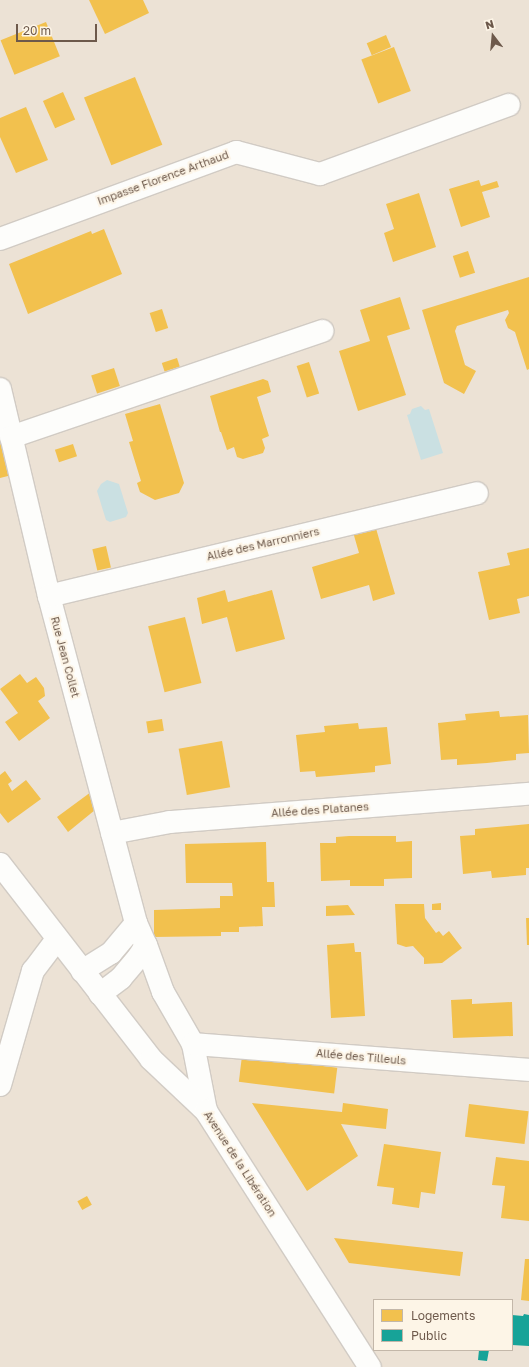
<!DOCTYPE html>
<html>
<head>
<meta charset="utf-8">
<style>
  body { margin:0 }
  #map { position:relative; width:529px; height:1367px; overflow:hidden; background:#f3efe7; font-family:"Golos Text",sans-serif }
  div>[style] { position:absolute }
  .residential>* { inset:0; background:#ece2d5 }
  .water>* { inset:0; background:#cae0e2 }
  .homes>* { inset:0; background:#f2c14e; transform-origin:0 0 }
  .public>* { inset:0; background:#17a398 }
  .roads { filter:drop-shadow(1px 0 #d1cbc4) drop-shadow(-1px 0 #d1cbc4) drop-shadow(0 1px #d1cbc4) drop-shadow(0 -1px #d1cbc4) }
  .street>* { height:22px; margin:-11px; padding:0 11px; transform-origin:11px; border-radius:11px; background:#fdfdfb }
  .secondary>* { height:22px; margin:-11px; padding:0 11px; transform-origin:11px; border-radius:11px; background:#fdfdfb }
  span { translate:-50% -50%; white-space:nowrap; text-align:center; line-height:1.15; -webkit-text-stroke:4px #fdf5e7; paint-order:stroke }
  .street-label { font-size:11px; color:#6d594b }
  .legend { position:absolute; left:373px; top:1299px; width:140px; height:52px; box-sizing:border-box; background:#fdf5e7; border:1px solid #c3b7a9; margin:0; padding:5px 7px; list-style:none; font-size:12px; color:#6d594b }
  .legend li { display:flex; align-items:center; gap:8px; height:20px }
  .legend b { width:20px; border:1px solid #c3b7a9 }
  .north { position:absolute; left:473px; top:16px; width:40px; height:40px; -webkit-text-stroke:3px #fdf5e7; paint-order:stroke; rotate:344deg; font-size:11px; font-weight:700; line-height:16px; text-align:center; color:#6d594b }
  .north::after { content:''; display:block; margin:auto; width:14px; height:18px; background:#6d594b; clip-path:polygon(50% 0,100% 100%,50% 72%,0 100%) }
  .scale { position:absolute; left:16px; top:24px; width:81px; height:18px; box-sizing:border-box; border:2px solid #6d594b; border-top:0; padding-left:5px; font-size:12px; line-height:14px; white-space:nowrap; color:#6d594b; -webkit-text-stroke:3px #fdf5e7; paint-order:stroke }
</style>
</head>
<body>
<div id="map">
  <div class="residential">
    <div style="clip-path:polygon(evenodd,0 0,529px 0,529px 1367px,0 1367px,0 0,374px 1300px,512px 1300px,512px 1350px,374px 1350px,374px 1300px)"></div>
  </div>
  <div class="water">
    <div style="clip-path:polygon(421px 406px,425px 410px,429px 409px,443px 453px,421px 460px,407px 415px,410px 414px,412px 409px)"></div>
    <div style="clip-path:polygon(107px 480px,119px 484px,128px 513px,126px 517px,110px 522px,106px 520px,97px 491px,101px 484px)"></div>
  </div>
  <div class="homes">
    <div style="clip-path:polygon(89px 0,143px 0,149px 13px,105px 34px)"></div>
    <div style="left:46px;top:22px;width:37px;height:49px;rotate:68deg"></div>
    <div style="left:386px;top:35px;width:13px;height:21px;rotate:67deg"></div>
    <div style="left:394px;top:47px;width:47px;height:35px;rotate:69deg"></div>
    <div style="left:135px;top:77px;width:73px;height:55px;rotate:68deg"></div>
    <div style="left:63px;top:92px;width:30px;height:22px;rotate:66deg"></div>
    <div style="clip-path:polygon(26px 107px,48px 160px,16px 173px,0 137px,0 118px)"></div>
    <div style="clip-path:polygon(479px 180px,481px 186px,497px 181px,499px 187px,482px 192px,490px 217px,461px 227px,449px 189px)"></div>
    <div style="clip-path:polygon(419px 193px,436px 247px,393px 262px,384px 233px,394px 229px,386px 204px)"></div>
    <div style="clip-path:polygon(104px 229px,122px 274px,28px 314px,9px 264px,91px 231px,92px 234px)"></div>
    <div style="left:468px;top:251px;width:23px;height:16px;rotate:72deg"></div>
    <div style="clip-path:polygon(529px 277px,529px 369px,527px 370px,515px 332px,508px 328px,505px 320px,509px 313px,508px 310px,457px 326px,455px 331px,465px 365px,476px 371px,464px 394px,444px 383px,422px 310px)"></div>
    <div style="clip-path:polygon(400px 297px,410px 329px,387px 336px,406px 395px,358px 411px,339px 351px,370px 341px,360px 310px)"></div>
    <div style="left:162px;top:309px;width:20px;height:13px;rotate:72deg"></div>
    <div style="left:177px;top:358px;width:9px;height:16px;rotate:72deg"></div>
    <div style="left:309px;top:362px;width:33px;height:13px;rotate:72deg"></div>
    <div style="left:114px;top:368px;width:19px;height:24px;rotate:72deg"></div>
    <div style="clip-path:polygon(263px 379px,268px 381px,271px 392px,257px 397px,269px 436px,262px 439px,265px 448px,263px 453px,243px 459px,237px 457px,234px 447px,227px 450px,221px 432px,220px 432px,210px 396px)"></div>
    <div style="clip-path:polygon(160px 404px,184px 483px,179px 493px,155px 500px,140px 492px,137px 483px,141px 481px,129px 442px,133px 441px,125px 414px)"></div>
    <div style="clip-path:polygon(0 427px,12px 475px,0 478px)"></div>
    <div style="left:73px;top:444px;width:13px;height:19px;rotate:72deg"></div>
    <div style="clip-path:polygon(375px 525px,395px 594px,373px 601px,369px 585px,321px 599px,312px 567px,359px 553px,353px 532px)"></div>
    <div style="left:106px;top:546px;width:22px;height:14px;rotate:77deg"></div>
    <div style="clip-path:polygon(529px 548px,529px 596px,517px 599px,520px 613px,489px 620px,478px 572px,510px 565px,507px 553px)"></div>
    <div style="clip-path:polygon(225px 590px,228px 602px,272px 590px,285px 639px,236px 652px,227px 617px,202px 624px,197px 598px)"></div>
    <div style="left:185px;top:617px;width:68px;height:38px;rotate:76deg"></div>
    <div style="clip-path:polygon(20px 674px,27px 683px,36px 677px,44px 688px,45px 696px,38px 701px,50px 718px,19px 741px,5px 722px,18px 713px,0 689px)"></div>
    <div style="clip-path:polygon(499px 711px,500px 717px,528px 715px,529px 753px,516px 754px,516px 760px,487px 763px,457px 765px,457px 759px,441px 760px,438px 723px,466px 720px,465px 714px)"></div>
    <div style="left:162px;top:719px;width:12px;height:16px;rotate:81deg"></div>
    <div style="clip-path:polygon(358px 723px,359px 729px,387px 727px,391px 764px,375px 766px,375px 772px,329px 776px,316px 777px,315px 771px,300px 772px,296px 735px,325px 732px,324px 726px)"></div>
    <div style="left:222px;top:741px;width:47px;height:44px;rotate:80deg"></div>
    <div style="clip-path:polygon(5px 771px,12px 781px,8px 784px,12px 791px,26px 780px,41px 799px,8px 823px,0 813px,0 775px)"></div>
    <div style="clip-path:polygon(91px 792px,95px 810px,68px 832px,57px 817px)"></div>
    <div style="clip-path:polygon(529px 824px,529px 868px,526px 868px,526px 875px,492px 878px,491px 871px,463px 874px,460px 836px,475px 835px,475px 829px)"></div>
    <div style="clip-path:polygon(349px 836px,396px 836px,396px 842px,412px 841px,412px 878px,384px 879px,384px 886px,350px 886px,350px 880px,321px 881px,320px 843px,336px 843px,336px 837px)"></div>
    <div style="clip-path:polygon(266px 842px,267px 882px,274px 882px,275px 907px,262px 907px,263px 926px,239px 927px,239px 932px,221px 932px,221px 936px,154px 937px,154px 910px,220px 908px,220px 896px,233px 896px,232px 883px,186px 883px,185px 844px)"></div>
    <div style="clip-path:polygon(441px 903px,441px 910px,432px 910px,432px 904px)"></div>
    <div style="clip-path:polygon(395px 904px,424px 904px,425px 918px,436px 933px,439px 931px,443px 936px,449px 931px,462px 948px,442px 963px,424px 964px,424px 958px,413px 946px,406px 947px,397px 944px)"></div>
    <div style="clip-path:polygon(348px 905px,355px 915px,326px 916px,326px 906px)"></div>
    <div style="clip-path:polygon(526px 918px,529px 918px,529px 945px,527px 945px)"></div>
    <div style="clip-path:polygon(354px 943px,355px 952px,361px 952px,365px 1016px,331px 1018px,327px 945px)"></div>
    <div style="clip-path:polygon(472px 999px,472px 1004px,512px 1002px,513px 1036px,453px 1038px,451px 1000px)"></div>
    <div style="left:242px;top:1056px;width:96px;height:26px;rotate:7deg"></div>
    <div style="clip-path:polygon(252px 1103px,342px 1112px,343px 1103px,388px 1109px,386px 1129px,341px 1124px,358px 1156px,307px 1191px)"></div>
    <div style="left:469px;top:1104px;width:60px;height:33px;rotate:7deg"></div>
    <div style="clip-path:polygon(384px 1144px,441px 1152px,435px 1194px,421px 1192px,419px 1208px,392px 1204px,394px 1188px,377px 1186px)"></div>
    <div style="clip-path:polygon(496px 1157px,529px 1161px,529px 1221px,501px 1218px,505px 1186px,492px 1185px)"></div>
    <div style="left:87px;top:1196px;width:10px;height:11px;rotate:61deg"></div>
    <div style="clip-path:polygon(334px 1238px,463px 1252px,460px 1276px,349px 1263px)"></div>
    <div style="clip-path:polygon(525px 1259px,529px 1259px,529px 1301px,521px 1300px)"></div>
  </div>
  <div class="public">
    <div style="clip-path:polygon(524px 1314px,529px 1315px,529px 1346px,512px 1345px,512px 1315px,523px 1316px)"></div>
    <div style="clip-path:polygon(479px 1350px,489px 1350px,487px 1361px,478px 1360px)"></div>
  </div>
  <div class="roads">
    <div class="street">
      <div style="left:0;top:239px;width:252px;rotate:-20.2deg"></div>
      <div style="left:236px;top:152px;width:87px;rotate:14.7deg"></div>
      <div style="left:320px;top:174px;width:201px;rotate:-20.1deg"></div>
      <div style="left:0;top:389px;width:213px;rotate:76.7deg"></div>
      <div style="left:49px;top:596px;width:338px;rotate:75.1deg"></div>
      <div style="left:136px;top:923px;width:24px;rotate:66deg"></div>
      <div style="left:146px;top:945px;width:50px;rotate:70.1deg"></div>
      <div style="left:163px;top:992px;width:60px;rotate:60deg"></div>
      <div style="left:193px;top:1044px;width:68px;rotate:79deg"></div>
      <div style="left:11px;top:437px;width:329px;rotate:-18.8deg"></div>
      <div style="left:49px;top:596px;width:440px;rotate:-13.5deg"></div>
      <div style="left:112px;top:833px;width:59px;rotate:-10.7deg"></div>
      <div style="left:170px;top:822px;width:360px;rotate:-4.5deg"></div>
      <div style="left:82px;top:971px;width:34px;rotate:-32deg"></div>
      <div style="left:111px;top:953px;width:39px;rotate:-50deg"></div>
      <div style="left:100px;top:994px;width:26px;rotate:-37deg"></div>
      <div style="left:121px;top:978px;width:26px;rotate:-50deg"></div>
      <div style="left:138px;top:958px;width:15px;rotate:-58deg"></div>
      <div style="left:193px;top:1044px;width:337px;rotate:4.4deg"></div>
      <div style="left:0;top:1085px;width:119px;rotate:-73.9deg"></div>
      <div style="left:33px;top:971px;width:40px;rotate:-53deg"></div>
    </div>
    <div class="secondary">
      <div style="left:0;top:864px;width:247px;rotate:52.2deg"></div>
      <div style="left:151px;top:1059px;width:76px;rotate:43.4deg"></div>
      <div style="left:206px;top:1111px;width:304px;rotate:57.4deg"></div>
    </div>
  </div>
  <div class="street-label">
    <span style="left:163px;top:178px;rotate:-20deg">Impasse Florence Arthaud</span>
    <span style="left:263px;top:544px;rotate:-13deg">Allée des Marronniers</span>
    <span style="left:65px;top:657px;rotate:75deg">Rue Jean Collet</span>
    <span style="left:320px;top:810px;rotate:-4deg">Allée des Platanes</span>
    <span style="left:361px;top:1057px;rotate:5deg">Allée des Tilleuls</span>
    <span style="left:240px;top:1164px;rotate:57deg">Avenue de la Libération</span>
  </div>
  <ul class="legend">
  <li><b style="height:11px;background:#f2c14e"></b>Logements</li>
  <li><b style="height:11px;background:#17a398"></b>Public</li>
  </ul>
  <div class="north">N</div>
  <div class="scale">20 m</div>
</div>
</body>
</html>
